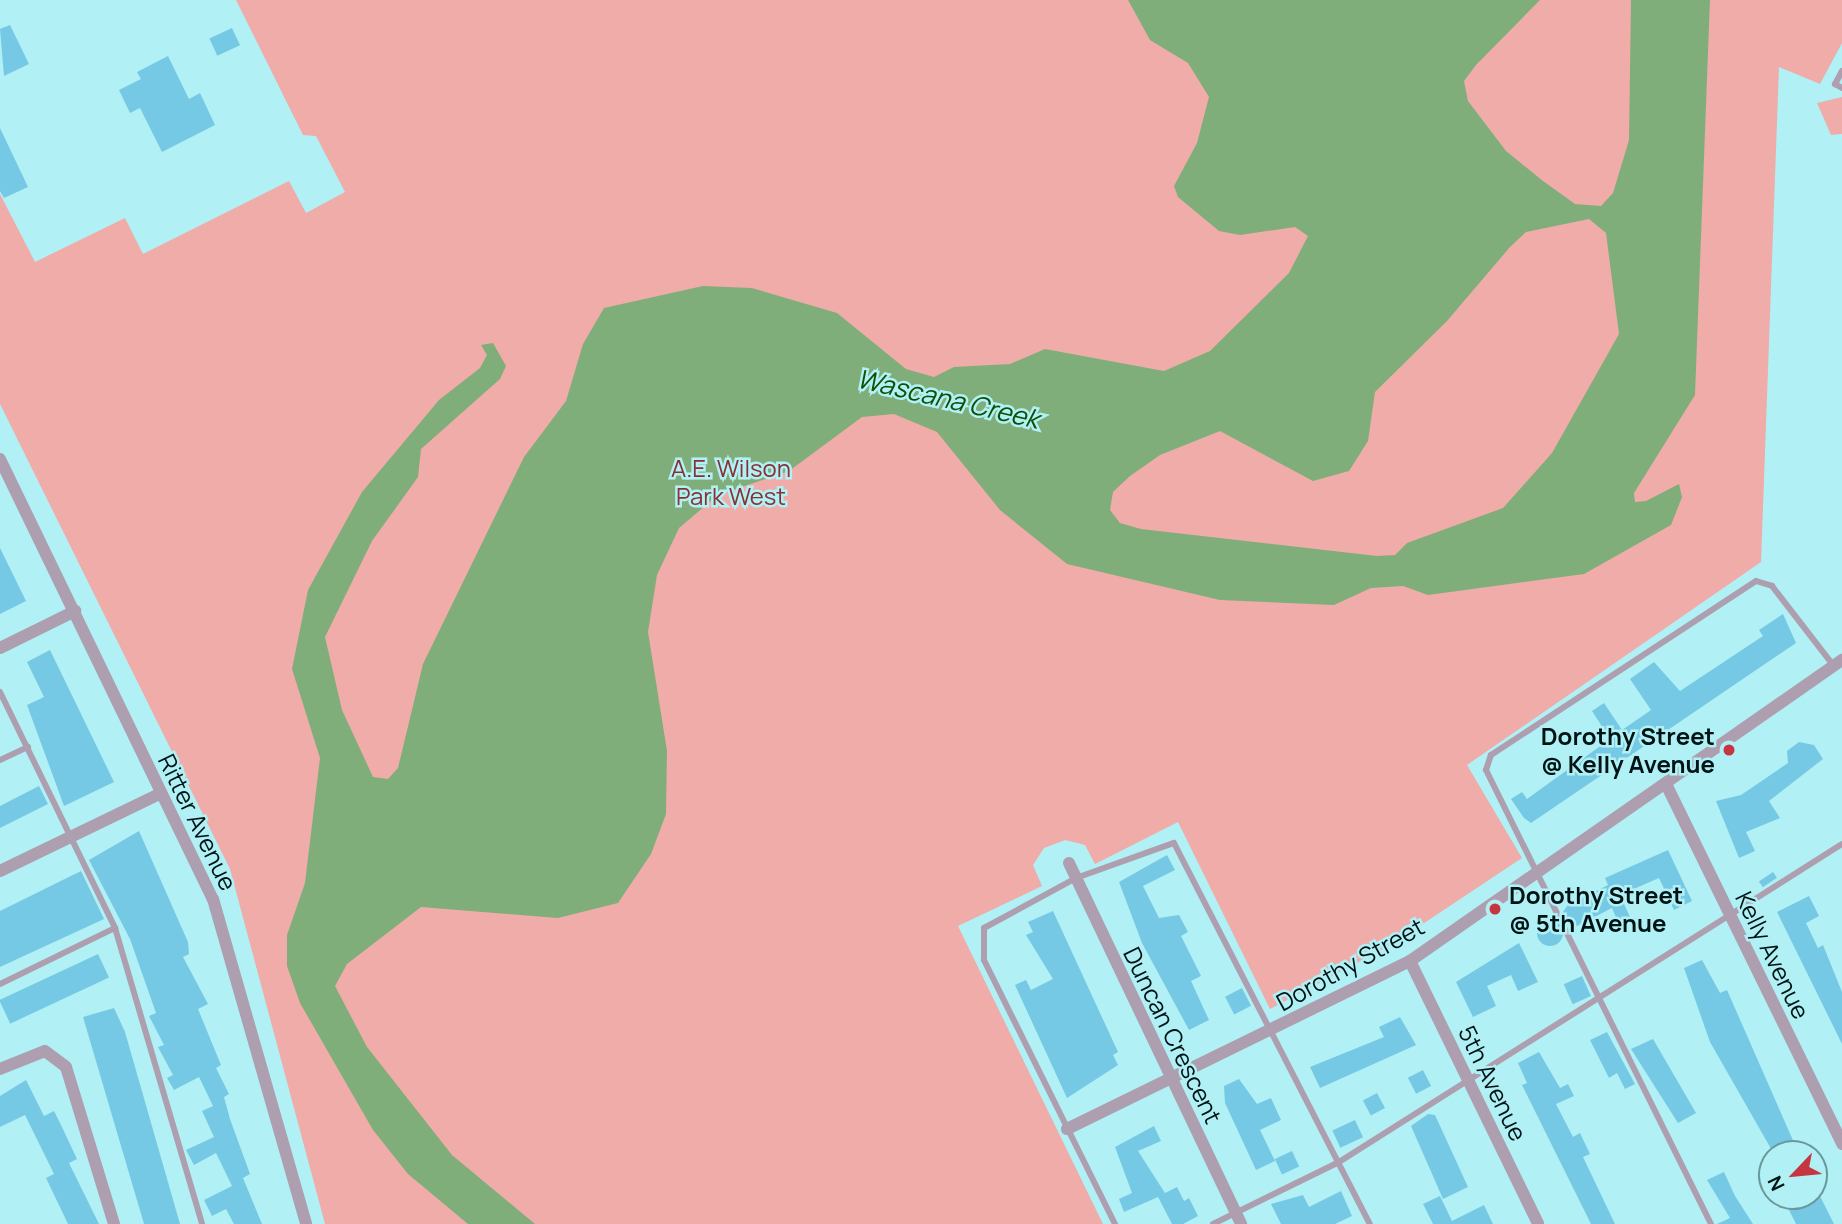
<!DOCTYPE html>
<html>
<head>
<meta charset="utf-8">
<style>
  body { margin:0 }
  #map { position:relative; width:1842px; height:1224px; overflow:hidden; background:#b1f0f4; font-family:Manrope,sans-serif }
  div>[style] { position:absolute }
  .green>* { inset:0; background:#efaca9 }
  .water>* { inset:0; background:#80ae7a }
  .building>* { inset:0; background:#76c9e4; transform-origin:0 0 }
  .round { border-radius:50% }
  .lane>* { height:6px; margin:-3px; padding:0 3px; transform-origin:3px; border-radius:3px; background:#ad9faf }
  .street>* { height:12px; margin:-6px; padding:0 6px; transform-origin:6px; border-radius:6px; background:#ad9faf }
  .dots>* { width:19px; height:19px; translate:-50% -50%; box-sizing:border-box; border:4px solid #b1f0f4; border-radius:50% }
  span { translate:-50% -50%; white-space:nowrap; text-align:center; line-height:1.15; -webkit-text-stroke:5px #b1f0f4; paint-order:stroke }
  .park-label { font-size:24px; color:#883133 }
  .poi-label { font-size:24px; color:#001315; font-weight:700 }
  .right { translate:-100% -50%; text-align:right }
  .left { translate:0 -50%; text-align:left }
  .street-label { font-size:24px; color:#001315 }
  .water-label { font-size:26px; color:#0f5007; font-style:italic }
  .north { position:absolute; left:1758px; top:1140px; width:70px; height:70px; box-sizing:border-box; background:#b1f0f4; border:2px solid #6a989b; border-radius:50%; rotate:244deg; font-size:19px; font-weight:700; line-height:28px; text-align:center; color:#001315 }
  .north::after { content:''; display:block; margin:auto; width:24px; height:32px; background:#c53640; clip-path:polygon(50% 0,100% 100%,50% 72%,0 100%) }
</style>
</head>
<body>
<div id="map">
  <div class="green">
    <div style="clip-path:polygon(236px 0,1842px 0,1842px 43px,1820px 84px,1779px 67px,1761px 562px,1467px 765px,1522px 858px,1391px 945px,1270px 1009px,1178px 822px,1095px 864px,1085px 845px,1065px 840px,1044px 848px,1033px 865px,1042px 886px,958px 926px,1103px 1224px,325px 1224px,230px 869px,0 404px,0 194px,35px 262px,125px 218px,143px 254px,289px 181px,306px 213px,345px 192px,316px 136px,303px 135px)"></div>
    <div style="clip-path:polygon(1842px 97px,1842px 134px,1831px 135px,1817px 103px)"></div>
  </div>
  <div class="water">
    <div style="clip-path:polygon(evenodd,1128px 0,1540px 0,1476px 65px,1464px 81px,1468px 101px,1506px 151px,1543px 181px,1575px 204px,1601px 206px,1613px 193px,1629px 140px,1631px 0,1710px 0,1695px 395px,1634px 493px,1635px 502px,1646px 501px,1679px 484px,1682px 497px,1671px 525px,1584px 574px,1428px 595px,1403px 586px,1371px 588px,1334px 605px,1220px 600px,1067px 564px,1000px 510px,937px 432px,894px 414px,862px 417px,789px 471px,718px 495px,679px 528px,657px 575px,648px 632px,667px 751px,666px 814px,651px 854px,618px 903px,558px 918px,421px 907px,347px 964px,335px 986px,367px 1047px,452px 1155px,535px 1224px,468px 1224px,408px 1174px,373px 1130px,300px 1003px,287px 966px,287px 935px,305px 883px,320px 758px,292px 669px,308px 590px,362px 492px,439px 400px,480px 368px,487px 355px,481px 345px,493px 343px,506px 366px,500px 379px,421px 449px,418px 477px,372px 541px,325px 637px,342px 710px,373px 777px,388px 779px,398px 768px,423px 664px,524px 457px,566px 401px,583px 344px,604px 308px,703px 286px,752px 288px,837px 313px,906px 369px,934px 377px,954px 367px,1010px 364px,1045px 349px,1164px 371px,1210px 351px,1289px 273px,1308px 236px,1295px 227px,1240px 235px,1219px 231px,1178px 197px,1174px 186px,1197px 143px,1209px 97px,1188px 63px,1150px 40px,1128px 0,1589px 219px,1606px 233px,1619px 334px,1552px 453px,1503px 508px,1407px 543px,1395px 555px,1377px 556px,1141px 529px,1120px 523px,1110px 510px,1113px 492px,1130px 476px,1160px 455px,1220px 431px,1313px 481px,1349px 471px,1368px 441px,1375px 392px,1447px 321px,1510px 247px,1526px 232px,1589px 219px)"></div>
  </div>
  <div class="building">
    <div style="clip-path:polygon(10px 25px,29px 64px,4px 76px,0 29px)"></div>
    <div style="left:232px;top:28px;width:19px;height:25px;rotate:65deg"></div>
    <div style="clip-path:polygon(168px 56px,189px 99px,200px 93px,215px 125px,162px 152px,140px 108px,130px 113px,119px 90px,141px 79px,137px 72px)"></div>
    <div style="clip-path:polygon(0 128px,28px 187px,4px 198px,0 191px)"></div>
    <div style="clip-path:polygon(0 548px,26px 601px,0 614px)"></div>
    <div style="clip-path:polygon(1783px 614px,1796px 643px,1531px 823px,1524px 818px,1511px 799px,1522px 792px,1527px 799px,1610px 739px,1592px 711px,1604px 703px,1622px 730px,1651px 710px,1630px 679px,1654px 662px,1680px 691px,1763px 636px,1759px 630px)"></div>
    <div style="clip-path:polygon(50px 650px,114px 782px,64px 806px,27px 705px,44px 697px,27px 662px)"></div>
    <div style="clip-path:polygon(1799px 742px,1814px 745px,1823px 759px,1769px 801px,1780px 818px,1746px 832px,1755px 851px,1739px 858px,1716px 801px,1741px 795px,1788px 763px,1787px 751px)"></div>
    <div style="clip-path:polygon(39px 786px,48px 804px,0 828px,0 806px)"></div>
    <div style="clip-path:polygon(139px 831px,188px 942px,189px 954px,183px 957px,208px 1004px,198px 1009px,221px 1065px,216px 1068px,229px 1094px,224px 1097px,230px 1119px,250px 1174px,243px 1178px,262px 1224px,234px 1224px,226px 1209px,212px 1216px,204px 1200px,232px 1186px,216px 1153px,194px 1165px,186px 1150px,214px 1137px,202px 1111px,213px 1106px,199px 1077px,174px 1090px,167px 1078px,173px 1075px,158px 1047px,164px 1045px,149px 1016px,156px 1013px,130px 939px,89px 860px)"></div>
    <div style="clip-path:polygon(1668px 850px,1692px 901px,1674px 910px,1659px 878px,1620px 895px,1630px 917px,1618px 922px,1612px 908px,1571px 929px,1563px 912px,1567px 906px,1608px 885px,1605px 878px)"></div>
    <div style="clip-path:polygon(1167px 855px,1175px 870px,1143px 886px,1159px 918px,1179px 915px,1188px 932px,1181px 936px,1201px 976px,1191px 981px,1209px 1020px,1189px 1030px,1142px 943px,1119px 882px)"></div>
    <div style="clip-path:polygon(81px 871px,104px 919px,0 967px,0 911px)"></div>
    <div style="left:1773px;top:872px;width:7px;height:17px;rotate:56deg"></div>
    <div style="clip-path:polygon(1809px 896px,1819px 916px,1806px 923px,1818px 948px,1823px 945px,1842px 992px,1842px 1044px,1777px 912px)"></div>
    <div style="clip-path:polygon(1053px 911px,1118px 1052px,1113px 1055px,1118px 1065px,1067px 1098px,1015px 985px,1026px 980px,1031px 990px,1053px 979px,1026px 935px,1033px 932px,1028px 922px)"></div>
    <div class="round" style="left:1537px;top:920px;width:26px;height:26px"></div>
    <div style="clip-path:polygon(1519px 943px,1538px 982px,1518px 991px,1511px 975px,1487px 986px,1496px 1006px,1473px 1017px,1456px 982px)"></div>
    <div style="left:98px;top:954px;width:26px;height:109px;rotate:65deg"></div>
    <div style="clip-path:polygon(1702px 960px,1720px 993px,1727px 990px,1799px 1154px,1774px 1154px,1710px 1042px,1684px 968px)"></div>
    <div style="left:1582px;top:976px;width:22px;height:20px;rotate:66deg"></div>
    <div style="left:1242px;top:988px;width:20px;height:19px;rotate:63deg"></div>
    <div style="clip-path:polygon(114px 1008px,125px 1032px,180px 1224px,144px 1224px,83px 1017px)"></div>
    <div style="clip-path:polygon(1400px 1017px,1416px 1045px,1320px 1088px,1310px 1067px,1384px 1037px,1379px 1027px)"></div>
    <div style="clip-path:polygon(1607px 1032px,1635px 1084px,1625px 1089px,1617px 1073px,1609px 1078px,1590px 1040px)"></div>
    <div style="clip-path:polygon(1653px 1039px,1696px 1113px,1678px 1123px,1631px 1049px)"></div>
    <div style="clip-path:polygon(1539px 1052px,1560px 1088px,1568px 1084px,1574px 1096px,1556px 1104px,1573px 1137px,1580px 1133px,1590px 1154px,1583px 1157px,1615px 1224px,1591px 1224px,1522px 1085px,1527px 1083px,1518px 1063px)"></div>
    <div style="left:1423px;top:1070px;width:18px;height:17px;rotate:63deg"></div>
    <div style="clip-path:polygon(1239px 1079px,1257px 1104px,1271px 1098px,1281px 1120px,1260px 1130px,1275px 1161px,1256px 1170px,1225px 1103px,1224px 1086px)"></div>
    <div style="clip-path:polygon(26px 1080px,44px 1116px,54px 1111px,61px 1125px,77px 1159px,69px 1163px,99px 1224px,68px 1224px,46px 1178px,54px 1174px,25px 1115px,0 1127px,0 1096px)"></div>
    <div style="left:1377px;top:1093px;width:17px;height:16px;rotate:62deg"></div>
    <div style="clip-path:polygon(1428px 1114px,1435px 1115px,1468px 1187px,1443px 1199px,1411px 1126px)"></div>
    <div style="left:1355px;top:1120px;width:19px;height:25px;rotate:65deg"></div>
    <div style="clip-path:polygon(1154px 1126px,1161px 1141px,1138px 1151px,1165px 1193px,1177px 1187px,1184px 1201px,1189px 1198px,1198px 1216px,1183px 1224px,1172px 1224px,1158px 1197px,1124px 1212px,1119px 1199px,1132px 1193px,1115px 1147px)"></div>
    <div style="left:1292px;top:1151px;width:17px;height:19px;rotate:65deg"></div>
    <div style="clip-path:polygon(1724px 1172px,1735px 1196px,1753px 1224px,1717px 1224px,1730px 1218px,1707px 1180px)"></div>
    <div style="clip-path:polygon(1341px 1191px,1352px 1216px,1335px 1224px,1281px 1224px,1271px 1204px,1303px 1195px,1309px 1207px)"></div>
    <div style="clip-path:polygon(1440px 1196px,1452px 1221px,1484px 1205px,1493px 1224px,1433px 1224px,1423px 1204px)"></div>
    <div style="clip-path:polygon(1782px 1196px,1820px 1196px,1834px 1224px,1796px 1224px)"></div>
  </div>
  <div class="lane">
    <div style="left:1842px;top:71px;width:15px;rotate:118deg"></div>
    <div style="left:1835px;top:84px;width:8px;rotate:30deg"></div>
    <div style="left:0;top:692px;width:263px;rotate:64deg"></div>
    <div style="left:115px;top:928px;width:309px;rotate:73.6deg"></div>
    <div style="left:0;top:760px;width:31px;rotate:-25deg"></div>
    <div style="left:0;top:984px;width:128px;rotate:-26deg"></div>
    <div style="left:1115px;top:1224px;width:295px;rotate:-116.4deg"></div>
    <div style="left:984px;top:960px;width:32px;rotate:-90deg"></div>
    <div style="left:984px;top:928px;width:105px;rotate:-28.5deg"></div>
    <div style="left:1076px;top:878px;width:104px;rotate:-19.7deg"></div>
    <div style="left:1174px;top:843px;width:428px;rotate:62.8deg"></div>
    <div style="left:1213px;top:1224px;width:140px;rotate:-26.2deg"></div>
    <div style="left:1339px;top:1162px;width:595px;rotate:-32.3deg"></div>
    <div style="left:1711px;top:1224px;width:507px;rotate:-116.36deg"></div>
    <div style="left:1486px;top:770px;width:16px;rotate:-72deg"></div>
    <div style="left:1491px;top:755px;width:317px;rotate:-33.3deg"></div>
    <div style="left:1756px;top:581px;width:17px;rotate:17deg"></div>
    <div style="left:1772px;top:586px;width:100px;rotate:52.3deg"></div>
  </div>
  <div class="street">
    <div style="left:0;top:459px;width:489px;rotate:64.2deg"></div>
    <div style="left:213px;top:899px;width:338px;rotate:74deg"></div>
    <div style="left:0;top:648px;width:84px;rotate:-26.3deg"></div>
    <div style="left:1666px;top:784px;width:401px;rotate:63.9deg"></div>
    <div style="left:1069px;top:863px;width:400px;rotate:64.5deg"></div>
    <div style="left:0;top:871px;width:179px;rotate:-25.8deg"></div>
    <div style="left:1410px;top:961px;width:292px;rotate:64deg"></div>
    <div style="left:0;top:1069px;width:48px;rotate:-21.8deg"></div>
    <div style="left:45px;top:1051px;width:26px;rotate:37deg"></div>
    <div style="left:66px;top:1067px;width:164px;rotate:73deg"></div>
    <div style="left:1067px;top:1129px;width:382px;rotate:-26.1deg"></div>
    <div style="left:1410px;top:961px;width:527px;rotate:-34.87deg"></div>
  </div>
  <div class="dots">
    <div style="left:1729px;top:750px;background:#c53640"></div>
    <div style="left:1495px;top:909px;background:#c53640"></div>
  </div>
  <div class="park-label">
    <span style="left:731px;top:482px">A.E. Wilson<br>Park West</span>
  </div>
  <div class="poi-label">
    <span class="right" style="left:1715px;top:750px">Dorothy Street<br>@ Kelly Avenue</span>
    <span class="left" style="left:1509px;top:909px">Dorothy Street<br>@ 5th Avenue</span>
  </div>
  <div class="street-label">
    <span style="left:198px;top:822px;rotate:64deg">Ritter Avenue</span>
    <span style="left:1773px;top:955px;rotate:64deg">Kelly Avenue</span>
    <span style="left:1350px;top:964px;rotate:-29deg">Dorothy Street</span>
    <span style="left:1173px;top:1035px;rotate:64deg">Duncan Crescent</span>
    <span style="left:1493px;top:1083px;rotate:64deg">5th Avenue</span>
  </div>
  <div class="water-label">
    <span style="left:948px;top:399px;rotate:13deg">Wascana Creek</span>
  </div>
  <div class="north">N</div>
</div>
</body>
</html>
